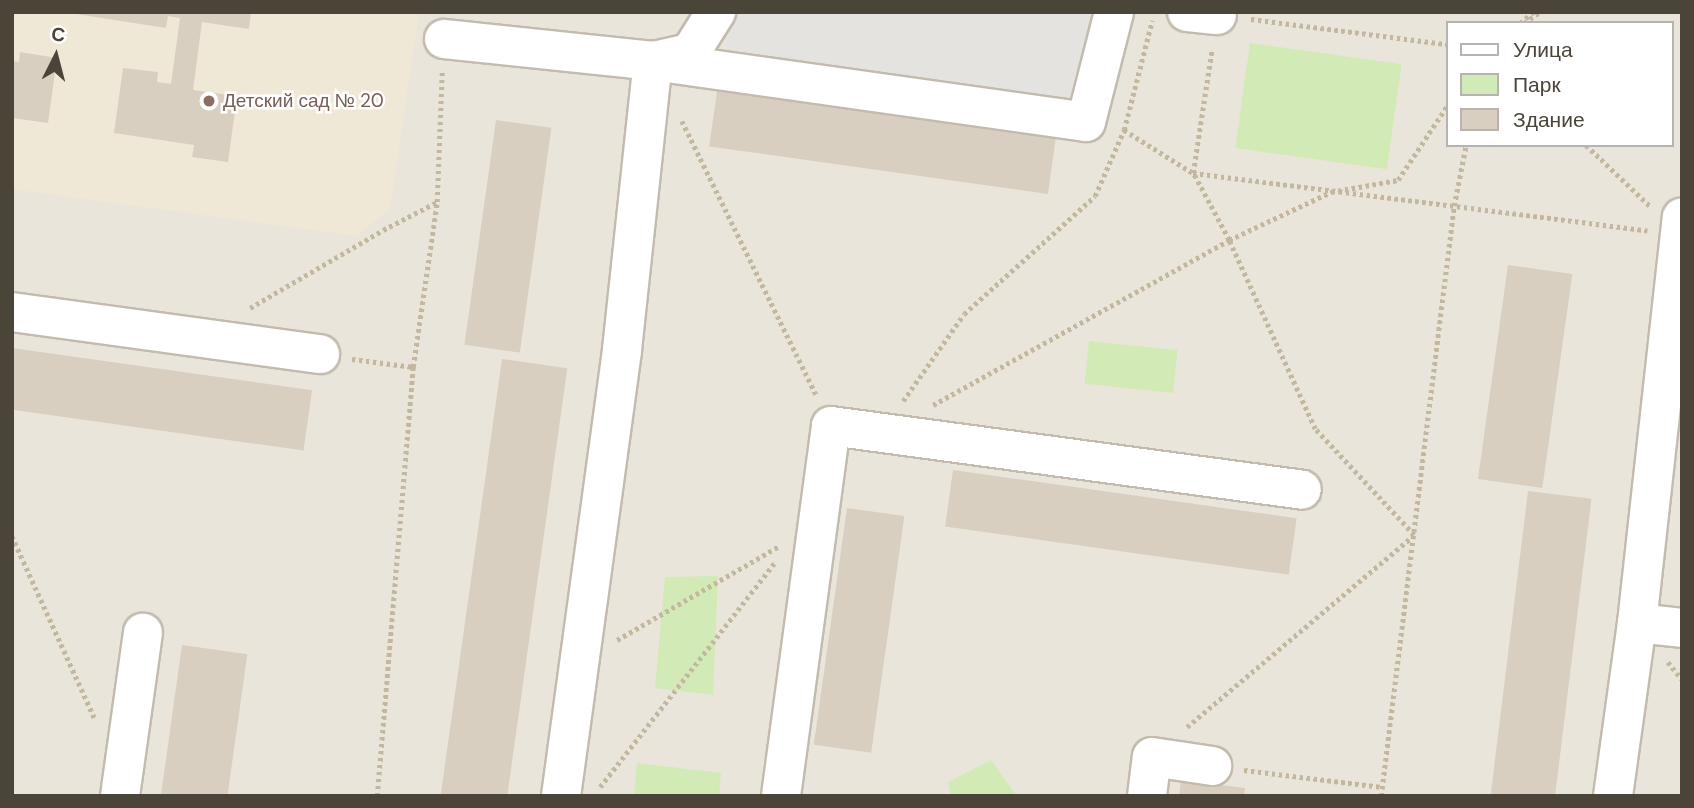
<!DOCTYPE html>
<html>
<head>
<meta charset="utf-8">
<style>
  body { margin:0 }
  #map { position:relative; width:1694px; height:808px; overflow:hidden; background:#f6f3ec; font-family:"DM Sans",sans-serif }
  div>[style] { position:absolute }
  .residential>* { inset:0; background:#eae5da }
  .education>* { inset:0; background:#efe8d6 }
  .green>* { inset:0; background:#d2eab5; transform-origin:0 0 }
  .parking>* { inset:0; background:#e5e3e0 }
  .building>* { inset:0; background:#d8cfc1; transform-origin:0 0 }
  .path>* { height:4.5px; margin-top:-2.25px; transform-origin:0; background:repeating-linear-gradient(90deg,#c4b79f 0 3.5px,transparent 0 7px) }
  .roads { filter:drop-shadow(2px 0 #c2bbae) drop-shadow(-2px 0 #c2bbae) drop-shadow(0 2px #c2bbae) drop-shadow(0 -2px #c2bbae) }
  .minor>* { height:38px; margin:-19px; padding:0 19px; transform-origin:19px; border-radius:19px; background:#fff }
  .dots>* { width:19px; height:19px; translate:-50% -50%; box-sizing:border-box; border:4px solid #fff; border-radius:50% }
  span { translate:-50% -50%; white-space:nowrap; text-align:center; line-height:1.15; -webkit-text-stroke:5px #fff; paint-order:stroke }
  .education-label { font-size:19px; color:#785e54 }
  .left { translate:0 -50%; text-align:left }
  .frame { position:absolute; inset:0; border:14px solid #4b4439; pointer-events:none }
  .legend { position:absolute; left:1446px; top:21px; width:228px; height:126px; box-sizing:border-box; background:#fff; border:2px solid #b7b4b0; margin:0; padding:9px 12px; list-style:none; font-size:21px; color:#4b4439 }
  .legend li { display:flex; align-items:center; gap:14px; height:35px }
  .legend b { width:35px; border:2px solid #b7b4b0 }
  .north { position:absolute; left:21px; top:21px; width:70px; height:70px; -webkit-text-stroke:5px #fff; paint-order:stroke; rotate:6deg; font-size:19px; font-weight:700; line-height:28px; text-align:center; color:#4b4439 }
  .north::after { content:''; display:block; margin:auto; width:24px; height:32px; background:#4b4439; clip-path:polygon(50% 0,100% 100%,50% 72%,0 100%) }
</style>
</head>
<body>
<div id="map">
  <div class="residential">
    <div style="clip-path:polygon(evenodd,12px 12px,1682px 12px,1682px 796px,12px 796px,12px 12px,1447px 23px,1671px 23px,1671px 145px,1447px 145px,1447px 23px)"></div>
  </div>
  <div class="education">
    <div style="clip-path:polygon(12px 12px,419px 12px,390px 209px,356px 236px,12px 189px)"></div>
  </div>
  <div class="green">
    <div style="left:1250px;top:43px;width:153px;height:106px;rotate:8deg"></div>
    <div style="left:1089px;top:341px;width:89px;height:43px;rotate:6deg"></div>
    <div style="clip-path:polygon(718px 576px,713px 695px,655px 688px,665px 577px)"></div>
    <div style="clip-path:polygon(991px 760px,1017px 796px,951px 796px,948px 782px)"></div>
    <div style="clip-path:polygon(637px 763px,721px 773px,719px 796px,634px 796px)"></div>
  </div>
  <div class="parking">
    <div style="clip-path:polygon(732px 12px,1082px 12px,1096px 14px,1078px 108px,724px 57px)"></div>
  </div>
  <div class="building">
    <div style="clip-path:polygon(63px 12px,251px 12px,249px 29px,202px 22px,193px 90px,237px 96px,228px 162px,192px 157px,194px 145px,114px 133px,123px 68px,158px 72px,157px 82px,171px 84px,180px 18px,168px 16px,166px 28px)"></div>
    <div style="clip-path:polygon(20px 52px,57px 58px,48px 123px,12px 118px,12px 61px,19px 62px)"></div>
    <div style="left:718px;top:84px;width:342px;height:63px;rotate:8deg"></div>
    <div style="left:496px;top:120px;width:56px;height:227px;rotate:8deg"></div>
    <div style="left:1508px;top:265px;width:65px;height:216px;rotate:8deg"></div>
    <div style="left:12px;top:348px;width:303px;height:61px;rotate:8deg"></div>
    <div style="left:502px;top:359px;width:66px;height:441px;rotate:8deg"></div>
    <div style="left:953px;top:470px;width:347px;height:57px;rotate:8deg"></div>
    <div style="left:1528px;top:491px;width:64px;height:308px;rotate:7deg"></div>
    <div style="left:847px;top:508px;width:58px;height:239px;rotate:8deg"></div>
    <div style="left:182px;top:645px;width:66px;height:152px;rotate:8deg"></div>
    <div style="clip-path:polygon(1181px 780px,1245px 788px,1244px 796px,1179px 796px)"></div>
  </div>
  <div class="path">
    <div style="left:1251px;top:19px;width:198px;rotate:7.3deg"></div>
    <div style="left:1520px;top:23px;width:17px;rotate:-40deg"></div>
    <div style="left:1524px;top:23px;width:19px;rotate:-35deg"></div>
    <div style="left:682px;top:121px;width:306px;rotate:63.9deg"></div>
    <div style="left:1124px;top:130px;width:81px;rotate:31.9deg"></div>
    <div style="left:1193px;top:173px;width:458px;rotate:7.2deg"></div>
    <div style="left:1586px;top:145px;width:90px;rotate:43.6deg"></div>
    <div style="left:250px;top:308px;width:154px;rotate:-30.4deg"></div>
    <div style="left:383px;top:230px;width:61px;rotate:-27.4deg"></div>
    <div style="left:352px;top:359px;width:62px;rotate:7.5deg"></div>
    <div style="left:903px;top:401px;width:106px;rotate:-55deg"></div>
    <div style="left:964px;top:314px;width:176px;rotate:-42deg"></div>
    <div style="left:1095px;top:196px;width:72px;rotate:-66.3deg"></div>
    <div style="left:1124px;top:130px;width:113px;rotate:-75.6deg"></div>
    <div style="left:933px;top:405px;width:339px;rotate:-29.1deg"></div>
    <div style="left:1229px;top:240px;width:113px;rotate:-25.2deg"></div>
    <div style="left:1331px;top:192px;width:68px;rotate:-10.2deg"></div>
    <div style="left:1398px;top:180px;width:89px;rotate:-56.5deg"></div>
    <div style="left:12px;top:536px;width:201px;rotate:65.6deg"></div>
    <div style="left:617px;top:640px;width:187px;rotate:-30.1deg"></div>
    <div style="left:1668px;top:662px;width:22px;rotate:51deg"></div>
    <div style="left:1187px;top:727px;width:297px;rotate:-40.2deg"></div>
    <div style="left:1414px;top:535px;width:145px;rotate:-133deg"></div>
    <div style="left:1315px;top:429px;width:208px;rotate:-114.5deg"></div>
    <div style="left:1229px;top:240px;width:76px;rotate:-118.2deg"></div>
    <div style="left:1193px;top:173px;width:125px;rotate:-81.3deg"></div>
    <div style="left:1244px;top:770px;width:139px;rotate:7deg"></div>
    <div style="left:600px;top:787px;width:285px;rotate:-52.1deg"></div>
    <div style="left:377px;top:796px;width:431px;rotate:-85.2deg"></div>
    <div style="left:413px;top:367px;width:167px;rotate:-81.7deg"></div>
    <div style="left:437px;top:202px;width:130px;rotate:-87.8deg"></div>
    <div style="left:1381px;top:796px;width:594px;rotate:-82.95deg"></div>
    <div style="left:1454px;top:206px;width:62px;rotate:-78.9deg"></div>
  </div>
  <div class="roads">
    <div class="minor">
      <div style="left:1187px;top:12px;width:30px;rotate:6deg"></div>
      <div style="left:444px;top:39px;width:210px;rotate:6deg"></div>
      <div style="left:653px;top:61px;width:437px;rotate:8deg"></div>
      <div style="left:1086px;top:122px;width:114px;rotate:-75.7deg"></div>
      <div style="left:654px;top:61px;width:37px;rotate:-13deg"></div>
      <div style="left:690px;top:53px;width:49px;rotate:-57.6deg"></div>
      <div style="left:12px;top:312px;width:311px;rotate:7.8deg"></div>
      <div style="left:1637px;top:623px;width:408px;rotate:-83.7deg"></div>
      <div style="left:120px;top:796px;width:165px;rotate:-82deg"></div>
      <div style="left:561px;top:796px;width:450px;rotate:-82.2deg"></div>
      <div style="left:622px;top:350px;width:291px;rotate:-83.9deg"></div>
      <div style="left:781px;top:796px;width:373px;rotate:-82.3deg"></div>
      <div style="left:831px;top:426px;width:475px;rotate:7.7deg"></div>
      <div style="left:1147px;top:796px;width:39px;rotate:-83deg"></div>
      <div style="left:1152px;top:757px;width:61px;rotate:8.5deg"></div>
      <div style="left:1613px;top:796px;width:175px;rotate:-82.1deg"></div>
      <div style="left:1637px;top:623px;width:45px;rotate:6.3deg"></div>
    </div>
  </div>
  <div class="dots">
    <div style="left:209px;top:101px;background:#8d6e63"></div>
  </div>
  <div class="education-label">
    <span class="left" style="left:223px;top:101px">Детский сад № 20</span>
  </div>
  <div class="frame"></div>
  <ul class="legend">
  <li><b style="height:9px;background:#fff"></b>Улица</li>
  <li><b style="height:19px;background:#d2eab5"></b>Парк</li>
  <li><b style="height:19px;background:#d8cfc1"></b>Здание</li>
  </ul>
  <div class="north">С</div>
</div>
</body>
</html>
